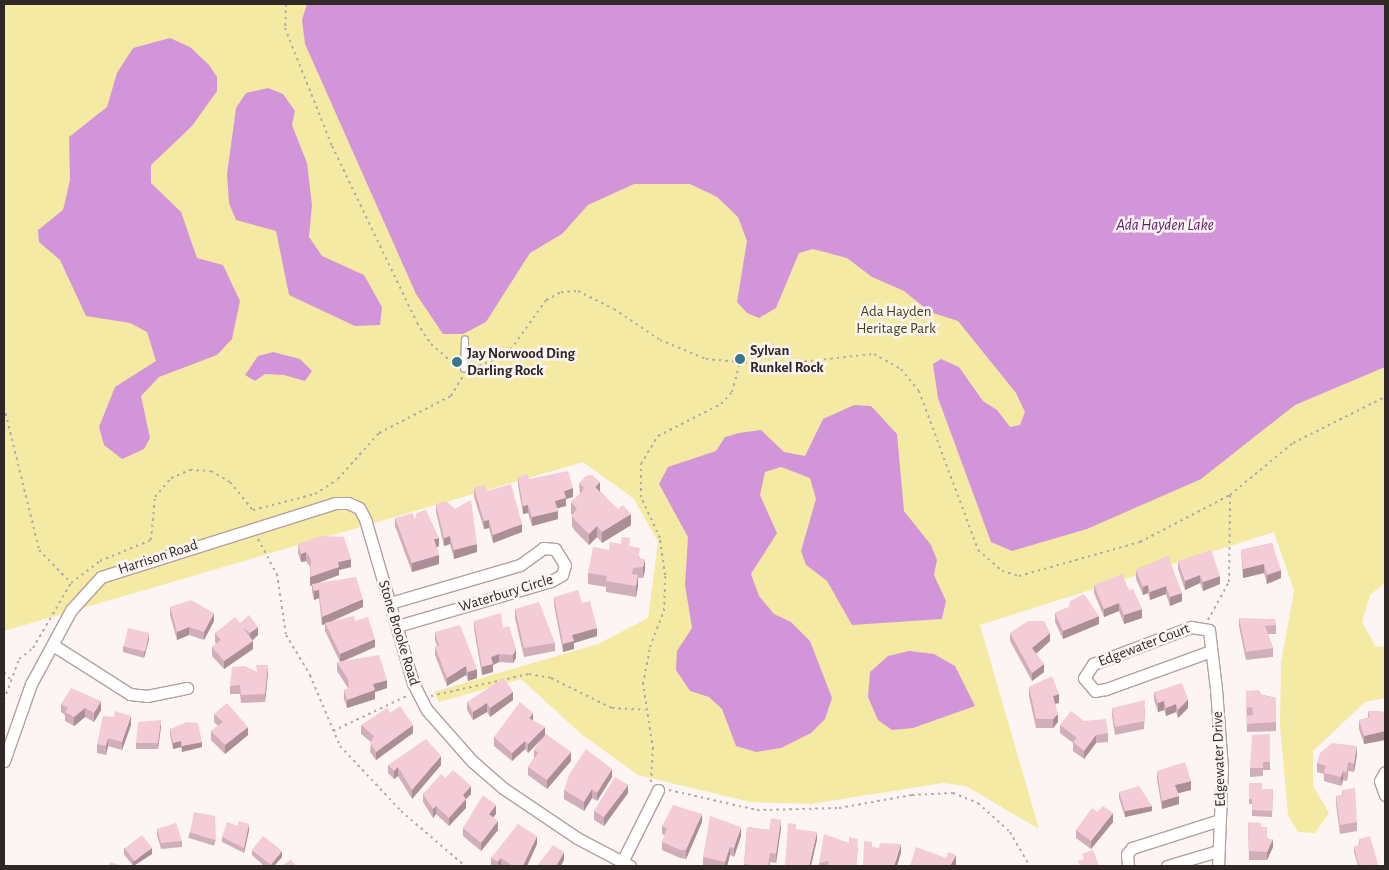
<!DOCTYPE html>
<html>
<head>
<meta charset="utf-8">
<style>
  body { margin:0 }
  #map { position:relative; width:1389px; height:870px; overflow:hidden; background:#fcf5f3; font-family:"Alegreya Sans",sans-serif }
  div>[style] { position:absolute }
  .green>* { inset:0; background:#f5eaa4 }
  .water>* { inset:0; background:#d395d9 }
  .path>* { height:2px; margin-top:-1px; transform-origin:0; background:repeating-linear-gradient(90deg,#b2abaa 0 2.5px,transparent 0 6.5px) }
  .roads { filter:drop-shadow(1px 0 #b2a19d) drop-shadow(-1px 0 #b2a19d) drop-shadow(0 1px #b2a19d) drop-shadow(0 -1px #b2a19d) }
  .lane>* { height:5.5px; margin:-2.75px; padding:0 2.75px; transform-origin:2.75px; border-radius:2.75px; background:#fff }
  .street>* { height:11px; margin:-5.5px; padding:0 5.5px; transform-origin:5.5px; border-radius:5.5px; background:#fff }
  .wall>* { inset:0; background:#d1afba; transform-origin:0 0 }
  .shaded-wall>* { inset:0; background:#aa8f97 }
  .building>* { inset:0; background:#f3ccd8; transform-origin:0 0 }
  .dots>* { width:14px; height:14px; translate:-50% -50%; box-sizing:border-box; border:2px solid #fcf5f3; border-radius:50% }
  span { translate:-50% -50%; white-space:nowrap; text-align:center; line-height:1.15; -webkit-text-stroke:5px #fcf5f3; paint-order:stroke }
  .park-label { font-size:15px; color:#474119 }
  .poi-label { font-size:15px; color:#2f2827; font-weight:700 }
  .left { translate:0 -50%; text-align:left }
  .street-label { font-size:15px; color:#2f2827 }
  .water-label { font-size:16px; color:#63196b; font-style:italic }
  .frame { position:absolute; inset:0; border:5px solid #2f2827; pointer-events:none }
</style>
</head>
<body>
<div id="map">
  <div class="green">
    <div style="clip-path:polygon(4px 4px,1385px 4px,1385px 583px,1370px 595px,1362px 622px,1376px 647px,1385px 646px,1385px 698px,1365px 702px,1313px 751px,1313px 786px,1329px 813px,1315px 833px,1298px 832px,1288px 815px,1280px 726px,1281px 662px,1294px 591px,1274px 532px,980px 625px,1039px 829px,966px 786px,943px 783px,811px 804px,750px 802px,638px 775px,581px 734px,521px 679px,439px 702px,434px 692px,598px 644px,648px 618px,658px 542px,634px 499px,583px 462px,4px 631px)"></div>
  </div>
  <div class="water">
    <div style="clip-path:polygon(307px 4px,1385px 4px,1385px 367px,1295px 405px,1201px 479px,1087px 529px,1012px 551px,991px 542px,938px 398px,933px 364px,941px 359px,959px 367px,983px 401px,997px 410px,1010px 427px,1020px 425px,1025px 412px,1016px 393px,958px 321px,930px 312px,904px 291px,872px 277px,847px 258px,813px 249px,799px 253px,776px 308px,759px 318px,747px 313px,737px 302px,747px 241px,738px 217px,717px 197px,690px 184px,634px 184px,588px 205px,562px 234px,530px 253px,486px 322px,463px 334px,443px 334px,416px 294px,305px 44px,302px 20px)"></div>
    <div style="clip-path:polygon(170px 38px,190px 47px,209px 65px,217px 77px,217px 91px,192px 126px,151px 165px,151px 183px,181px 212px,197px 258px,223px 265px,240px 301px,232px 339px,217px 355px,159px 377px,141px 396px,150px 438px,144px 449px,122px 459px,104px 445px,99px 427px,115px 387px,156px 361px,147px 332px,130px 323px,86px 316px,60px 260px,39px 242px,38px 230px,63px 210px,70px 180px,69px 137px,107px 107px,117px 73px,133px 48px)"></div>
    <div style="clip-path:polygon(268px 88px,283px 94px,295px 111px,292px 125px,307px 163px,312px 205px,309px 237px,322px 256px,364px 275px,382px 307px,380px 325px,355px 326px,289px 295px,276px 231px,236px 220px,229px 203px,227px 174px,236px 108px,246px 93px)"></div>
    <div style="clip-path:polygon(273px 352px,300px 359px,312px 371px,305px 381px,284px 375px,265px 374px,255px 381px,245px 375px,258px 356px)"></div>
    <div style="clip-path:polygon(854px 405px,871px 406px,897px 434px,904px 511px,931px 545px,937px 560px,934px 575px,946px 601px,942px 619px,852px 625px,827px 581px,806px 565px,801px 551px,816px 499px,810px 478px,781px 467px,765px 472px,760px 495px,777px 533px,751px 574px,759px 596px,774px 614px,791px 622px,810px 641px,832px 698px,825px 719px,811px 733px,781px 748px,756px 752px,736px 746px,722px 709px,709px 697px,690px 691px,676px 670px,677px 651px,692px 628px,685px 585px,688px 537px,659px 484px,668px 467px,716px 451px,725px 437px,739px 433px,761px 430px,784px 452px,805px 456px,823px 419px)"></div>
    <div style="clip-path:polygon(909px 651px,934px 654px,955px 666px,975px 706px,913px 728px,892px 730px,878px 720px,868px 697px,870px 672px,888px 656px)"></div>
  </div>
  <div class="path">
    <div style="left:286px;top:4px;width:24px;rotate:92deg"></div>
    <div style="left:285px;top:28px;width:127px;rotate:68.3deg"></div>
    <div style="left:332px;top:146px;width:196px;rotate:64.3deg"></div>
    <div style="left:417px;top:323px;width:25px;rotate:56deg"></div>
    <div style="left:431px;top:344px;width:33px;rotate:41deg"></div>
    <div style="left:473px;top:368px;width:36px;rotate:-21deg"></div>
    <div style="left:507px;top:355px;width:67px;rotate:-54.7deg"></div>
    <div style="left:546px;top:300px;width:17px;rotate:-28deg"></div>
    <div style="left:561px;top:292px;width:17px;rotate:-3deg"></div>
    <div style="left:578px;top:291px;width:40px;rotate:26.6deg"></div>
    <div style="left:614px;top:309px;width:55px;rotate:34deg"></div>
    <div style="left:660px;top:340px;width:50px;rotate:22.4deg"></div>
    <div style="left:706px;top:359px;width:66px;rotate:5.2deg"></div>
    <div style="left:772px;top:365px;width:103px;rotate:-6.2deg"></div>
    <div style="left:874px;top:354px;width:31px;rotate:29deg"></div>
    <div style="left:901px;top:369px;width:28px;rotate:51deg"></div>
    <div style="left:919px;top:391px;width:170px;rotate:69.6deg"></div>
    <div style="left:978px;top:550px;width:32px;rotate:41deg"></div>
    <div style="left:1002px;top:571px;width:18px;rotate:16deg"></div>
    <div style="left:1019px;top:576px;width:126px;rotate:-15.7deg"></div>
    <div style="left:1140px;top:542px;width:102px;rotate:-27.6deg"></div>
    <div style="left:1230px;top:495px;width:82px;rotate:-39.5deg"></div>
    <div style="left:1293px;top:443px;width:103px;rotate:-26.6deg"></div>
    <div style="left:4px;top:407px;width:147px;rotate:76.2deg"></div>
    <div style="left:39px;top:550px;width:45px;rotate:45.9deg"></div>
    <div style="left:258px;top:539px;width:40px;rotate:62deg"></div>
    <div style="left:277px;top:574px;width:62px;rotate:81.6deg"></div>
    <div style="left:286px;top:635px;width:47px;rotate:59deg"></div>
    <div style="left:310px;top:675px;width:77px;rotate:67.1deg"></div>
    <div style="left:340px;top:746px;width:89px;rotate:46.8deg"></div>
    <div style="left:401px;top:811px;width:84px;rotate:40.7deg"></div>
    <div style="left:1208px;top:620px;width:43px;rotate:-61.1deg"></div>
    <div style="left:1229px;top:582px;width:87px;rotate:-89.3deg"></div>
    <div style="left:4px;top:672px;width:9px;rotate:49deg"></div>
    <div style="left:431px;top:696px;width:100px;rotate:-12.7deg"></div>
    <div style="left:529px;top:674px;width:22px;rotate:10deg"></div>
    <div style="left:551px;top:678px;width:68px;rotate:26.2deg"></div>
    <div style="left:612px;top:708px;width:33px;rotate:3deg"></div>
    <div style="left:4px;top:700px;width:44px;rotate:-69.9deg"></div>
    <div style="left:19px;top:659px;width:18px;rotate:-38deg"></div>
    <div style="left:33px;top:648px;width:75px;rotate:-59.7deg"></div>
    <div style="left:71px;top:583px;width:36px;rotate:-37deg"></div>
    <div style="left:100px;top:561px;width:55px;rotate:-22.4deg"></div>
    <div style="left:151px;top:540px;width:43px;rotate:-84.7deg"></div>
    <div style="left:155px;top:497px;width:25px;rotate:-50deg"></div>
    <div style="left:171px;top:478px;width:21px;rotate:-23deg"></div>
    <div style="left:190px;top:470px;width:21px;rotate:3deg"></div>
    <div style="left:211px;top:471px;width:22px;rotate:30deg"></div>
    <div style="left:230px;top:482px;width:36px;rotate:51deg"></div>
    <div style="left:253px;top:510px;width:64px;rotate:-14.5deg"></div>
    <div style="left:315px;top:494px;width:27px;rotate:-33deg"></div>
    <div style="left:338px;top:479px;width:62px;rotate:-48.3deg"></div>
    <div style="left:379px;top:433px;width:81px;rotate:-27.2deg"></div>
    <div style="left:451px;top:396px;width:23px;rotate:-59deg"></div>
    <div style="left:333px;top:731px;width:82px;rotate:-25.3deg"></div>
    <div style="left:651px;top:782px;width:33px;rotate:-87deg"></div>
    <div style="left:653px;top:749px;width:66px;rotate:-98.7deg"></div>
    <div style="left:643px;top:684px;width:38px;rotate:-79deg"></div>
    <div style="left:650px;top:647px;width:39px;rotate:-69deg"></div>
    <div style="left:664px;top:611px;width:36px;rotate:-88deg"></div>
    <div style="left:665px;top:575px;width:37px;rotate:-98deg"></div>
    <div style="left:660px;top:538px;width:45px;rotate:-114.9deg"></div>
    <div style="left:641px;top:497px;width:33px;rotate:-90deg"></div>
    <div style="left:641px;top:464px;width:33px;rotate:-59deg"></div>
    <div style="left:658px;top:436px;width:71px;rotate:-26.9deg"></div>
    <div style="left:721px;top:404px;width:16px;rotate:-47deg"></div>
    <div style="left:732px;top:392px;width:28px;rotate:-75deg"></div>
    <div style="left:669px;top:790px;width:90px;rotate:12.8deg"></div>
    <div style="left:757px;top:810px;width:82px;rotate:-1.4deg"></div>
    <div style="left:839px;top:808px;width:74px;rotate:-10.1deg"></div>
    <div style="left:912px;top:795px;width:41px;rotate:-2.8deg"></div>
    <div style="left:953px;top:793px;width:27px;rotate:22deg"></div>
    <div style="left:978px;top:803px;width:43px;rotate:42.2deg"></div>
    <div style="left:1010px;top:832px;width:39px;rotate:60deg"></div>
  </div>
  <div class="roads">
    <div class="lane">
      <div style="left:464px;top:369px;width:29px;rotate:-88deg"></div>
    </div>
    <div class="street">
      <div style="left:390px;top:603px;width:135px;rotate:-16.3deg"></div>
      <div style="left:520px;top:565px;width:29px;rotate:-36deg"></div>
      <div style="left:543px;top:548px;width:12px;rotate:5deg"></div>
      <div style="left:555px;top:549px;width:19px;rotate:58deg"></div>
      <div style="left:565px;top:565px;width:10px;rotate:107deg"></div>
      <div style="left:562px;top:575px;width:13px;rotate:151deg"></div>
      <div style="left:551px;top:581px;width:160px;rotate:163.7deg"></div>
      <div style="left:53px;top:645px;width:91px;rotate:32.5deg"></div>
      <div style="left:130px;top:694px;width:17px;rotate:7deg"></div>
      <div style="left:147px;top:696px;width:41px;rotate:-11.3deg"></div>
      <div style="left:1211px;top:651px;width:112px;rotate:160.1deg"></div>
      <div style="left:1106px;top:689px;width:11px;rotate:170deg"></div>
      <div style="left:1095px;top:691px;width:17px;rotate:-130deg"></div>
      <div style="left:1084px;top:678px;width:17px;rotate:-57deg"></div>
      <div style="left:1093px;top:664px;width:105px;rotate:-20.7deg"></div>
      <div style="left:1191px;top:627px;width:18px;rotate:9deg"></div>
      <div style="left:1209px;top:630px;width:59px;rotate:83.2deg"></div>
      <div style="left:1216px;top:689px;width:79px;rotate:85.7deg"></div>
      <div style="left:1222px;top:768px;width:98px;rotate:92.3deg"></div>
      <div style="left:4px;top:761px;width:82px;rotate:-70.7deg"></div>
      <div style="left:31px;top:684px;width:84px;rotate:-61.6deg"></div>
      <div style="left:71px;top:610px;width:45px;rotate:-47.7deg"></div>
      <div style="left:101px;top:577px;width:245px;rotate:-17.5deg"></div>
      <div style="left:335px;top:503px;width:13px"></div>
      <div style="left:348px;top:503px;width:12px;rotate:24deg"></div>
      <div style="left:359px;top:508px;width:13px;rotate:61deg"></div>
      <div style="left:365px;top:519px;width:171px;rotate:73.7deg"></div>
      <div style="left:413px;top:683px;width:30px;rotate:63deg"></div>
      <div style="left:427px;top:710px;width:68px;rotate:48.6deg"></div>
      <div style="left:472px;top:761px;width:41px;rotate:41.1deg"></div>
      <div style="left:503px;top:788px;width:89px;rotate:34deg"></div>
      <div style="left:577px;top:838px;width:60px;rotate:27.8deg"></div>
      <div style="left:1385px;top:772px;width:10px;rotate:119deg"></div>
      <div style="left:1380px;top:781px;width:15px;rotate:70deg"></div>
      <div style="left:620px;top:866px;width:85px;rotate:-63.4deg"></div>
      <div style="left:1128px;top:866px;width:12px;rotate:-95deg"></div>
      <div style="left:1127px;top:854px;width:8px;rotate:-50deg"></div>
      <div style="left:1132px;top:848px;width:92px;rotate:-17.7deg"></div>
      <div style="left:1167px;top:866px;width:53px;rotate:-16.4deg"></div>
    </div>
  </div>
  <div class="wall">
    <div style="clip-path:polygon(518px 477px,529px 479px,573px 497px,566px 499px,566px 506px,557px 508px,558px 519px,532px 526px,528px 513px,523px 514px,518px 485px)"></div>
    <div style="clip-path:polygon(579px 483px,600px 491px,631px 525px,602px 543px,597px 537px,589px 545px,575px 531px,572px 526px,572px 515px,571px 513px,571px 502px,580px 494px)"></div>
    <div style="clip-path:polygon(474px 488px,522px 532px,493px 543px,489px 528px,484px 529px,474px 497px)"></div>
    <div style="clip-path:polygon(436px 504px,477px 552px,454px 559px,450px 544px,444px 546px,436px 512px)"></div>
    <div style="clip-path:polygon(395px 518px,415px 520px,439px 546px,437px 547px,439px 564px,412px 572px,395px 526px)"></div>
    <div style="clip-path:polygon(1272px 543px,1281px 578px,1267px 584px,1264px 573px,1243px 578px,1241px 550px)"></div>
    <div style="clip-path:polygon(298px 544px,351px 567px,339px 570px,339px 575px,319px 582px,363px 607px,333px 621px,355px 621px,375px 647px,342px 662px,387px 688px,375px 692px,375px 699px,347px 708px,344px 699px,344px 690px,349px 689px,348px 688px,337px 671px,337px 662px,340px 662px,325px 631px,325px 624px,322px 625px,319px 598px,314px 600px,312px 592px,312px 585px,310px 586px,310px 567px,306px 561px,301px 562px,298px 553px)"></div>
    <div style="clip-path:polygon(630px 546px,640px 558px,645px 570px,643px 578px,638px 578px,638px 586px,636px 597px,606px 592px,606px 587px,588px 584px,588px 573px,609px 550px)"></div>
    <div style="clip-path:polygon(1168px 556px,1182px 601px,1170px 606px,1166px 594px,1150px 600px,1148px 593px,1143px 595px,1136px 579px,1136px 570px)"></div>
    <div style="clip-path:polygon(1178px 561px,1220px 584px,1203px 591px,1200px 583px,1185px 590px,1178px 569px)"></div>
    <div style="clip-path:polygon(1094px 585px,1129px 590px,1142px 618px,1124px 624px,1119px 611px,1104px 617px,1094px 593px)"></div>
    <div style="clip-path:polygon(554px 597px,582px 603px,597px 636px,574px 643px,574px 649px,563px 652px,554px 605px)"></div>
    <div style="clip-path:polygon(170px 607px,214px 621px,204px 640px,189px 635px,177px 640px,170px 615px)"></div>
    <div style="clip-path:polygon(1069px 607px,1099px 624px,1063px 639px,1055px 622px,1055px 613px)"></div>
    <div style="clip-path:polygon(515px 609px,555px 643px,555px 651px,524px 657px,515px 618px)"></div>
    <div style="clip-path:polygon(1239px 618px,1276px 625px,1276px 634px,1268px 634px,1273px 648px,1273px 657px,1246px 660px,1239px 626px)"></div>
    <div style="clip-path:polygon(474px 621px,503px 628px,516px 658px,513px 663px,499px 662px,493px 665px,493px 672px,482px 675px,474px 629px)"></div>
    <div style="clip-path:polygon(240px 623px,258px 635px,253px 640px,253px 649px,224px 669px,212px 656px,212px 647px,216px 644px,215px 642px,215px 633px)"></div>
    <div style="clip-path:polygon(435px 632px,477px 678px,468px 681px,466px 675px,447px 686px,435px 655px,435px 647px,437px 646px,435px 640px)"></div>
    <div style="clip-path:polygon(1010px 633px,1050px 641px,1036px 654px,1044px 672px,1032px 681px,1010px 641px)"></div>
    <div style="clip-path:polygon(149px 639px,144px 658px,123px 652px,123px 646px)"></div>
    <div style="clip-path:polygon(256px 672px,268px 673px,265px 702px,241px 703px,240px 694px,230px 694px,230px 686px)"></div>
    <div style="clip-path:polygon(1029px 687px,1059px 703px,1055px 704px,1058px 722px,1053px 728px,1036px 728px,1029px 696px)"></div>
    <div style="clip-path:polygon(1246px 691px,1276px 698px,1276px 731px,1247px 732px)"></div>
    <div style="clip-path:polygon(1154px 692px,1188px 708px,1178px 718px,1176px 712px,1166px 716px,1164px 710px,1158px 712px,1154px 700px)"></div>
    <div style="clip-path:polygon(513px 700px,490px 717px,487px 712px,473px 720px,467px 710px,467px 702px)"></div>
    <div style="clip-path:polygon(61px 704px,101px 710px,94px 722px,85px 717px,74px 726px,65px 721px,65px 715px,61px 712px)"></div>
    <div style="clip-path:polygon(1112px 708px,1145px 708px,1144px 729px,1115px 735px,1112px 716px)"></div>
    <div style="clip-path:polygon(1368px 711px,1385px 712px,1385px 740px,1364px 744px,1359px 729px,1359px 720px,1368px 718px)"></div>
    <div style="clip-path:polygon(390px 713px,413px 733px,376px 760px,370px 752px,371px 742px,361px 734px,361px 725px)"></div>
    <div style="clip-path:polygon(214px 714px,248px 735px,225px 754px,211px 740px,211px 731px,218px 726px,214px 722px)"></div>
    <div style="clip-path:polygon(533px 720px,545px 734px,571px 761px,547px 789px,528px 775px,528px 767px,534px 758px,534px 750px,542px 739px,528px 753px,525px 749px,512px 761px,494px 746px,494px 737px)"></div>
    <div style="clip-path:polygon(1084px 721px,1108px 733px,1108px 742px,1096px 743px,1084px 759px,1073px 751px,1073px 743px,1060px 733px,1060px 725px)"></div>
    <div style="clip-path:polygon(131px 725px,122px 750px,108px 746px,106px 755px,97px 753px,97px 744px)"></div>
    <div style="clip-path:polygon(161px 726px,158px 749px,136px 749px,136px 743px)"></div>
    <div style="clip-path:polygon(170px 729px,202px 747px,182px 752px,181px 747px,173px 749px,170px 735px)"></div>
    <div style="clip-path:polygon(1270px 734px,1270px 770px,1263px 770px,1263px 776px,1250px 777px,1250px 768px)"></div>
    <div style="clip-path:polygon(1357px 754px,1354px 772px,1348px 771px,1347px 781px,1343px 780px,1341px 786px,1324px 781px,1324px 774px,1317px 772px,1317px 763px)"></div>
    <div style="clip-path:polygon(388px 765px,441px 765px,412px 799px,398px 776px,394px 779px,388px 773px)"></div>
    <div style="clip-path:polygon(1157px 771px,1191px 790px,1178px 793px,1179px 804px,1162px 809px,1157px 779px)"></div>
    <div style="clip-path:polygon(612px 777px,597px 801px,592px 798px,584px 811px,564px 799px,564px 790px)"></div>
    <div style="clip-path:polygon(445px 778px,471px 794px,466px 799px,466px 808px,449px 826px,436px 814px,433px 818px,423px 802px,423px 794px)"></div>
    <div style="clip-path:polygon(1249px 783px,1262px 789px,1273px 789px,1272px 817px,1252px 816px,1252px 804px,1249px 804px)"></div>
    <div style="clip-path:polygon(1342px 790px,1357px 822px,1357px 831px,1340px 834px,1336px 804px,1336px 796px,1342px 795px)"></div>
    <div style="clip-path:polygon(1119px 792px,1152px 811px,1125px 817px,1119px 798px)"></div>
    <div style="clip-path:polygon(628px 793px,604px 826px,594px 820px,594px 811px)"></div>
    <div style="clip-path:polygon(1097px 812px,1113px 822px,1091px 849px,1076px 838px,1076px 830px)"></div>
    <div style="clip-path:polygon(496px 814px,493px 817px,498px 830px,481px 851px,463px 836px,463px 828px)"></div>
    <div style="clip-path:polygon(702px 822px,686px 859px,680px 858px,662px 850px,662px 842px,665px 835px,662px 834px,662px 826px)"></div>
    <div style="clip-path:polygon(1248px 822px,1261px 827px,1273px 847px,1267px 860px,1249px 860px)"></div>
    <div style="clip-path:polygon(747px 827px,769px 830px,781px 828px,776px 863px,770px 862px,770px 866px,744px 866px)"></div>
    <div style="clip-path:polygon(157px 829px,182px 841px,182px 847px,161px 849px,157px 835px)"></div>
    <div style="clip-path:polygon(249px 830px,244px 853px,222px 842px,222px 837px)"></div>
    <div style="left:190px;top:832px;width:27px;height:6px;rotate:17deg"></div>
    <div style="clip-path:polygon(741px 836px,734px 857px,730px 855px,727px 866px,707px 866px,703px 865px,703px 857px)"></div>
    <div style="clip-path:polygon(1359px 839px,1378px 866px,1358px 866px,1354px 852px,1354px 847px,1359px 845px)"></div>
    <div style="clip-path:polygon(537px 844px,527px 866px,491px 866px,491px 858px)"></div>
    <div style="clip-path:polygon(858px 847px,856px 866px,819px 866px,819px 863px)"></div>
    <div style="clip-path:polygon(124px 848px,152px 854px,134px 866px,133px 866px,124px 854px)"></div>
    <div style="clip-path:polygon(252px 850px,282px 857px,274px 866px,264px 866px,252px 855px)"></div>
  </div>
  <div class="shaded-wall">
    <div style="clip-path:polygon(600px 482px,600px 494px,595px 487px)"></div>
    <div style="clip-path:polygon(573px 488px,573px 497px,566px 499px,566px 506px,555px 509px,555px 501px,564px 491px)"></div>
    <div style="clip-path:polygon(528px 505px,528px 513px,523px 514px,523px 506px)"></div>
    <div style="clip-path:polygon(558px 511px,558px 519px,532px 526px,532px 517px)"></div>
    <div style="clip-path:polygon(631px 514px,631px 525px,602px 543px,602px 532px)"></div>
    <div style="clip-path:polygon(489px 520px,489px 528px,484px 529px,484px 521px)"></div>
    <div style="clip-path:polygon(522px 524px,522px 532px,493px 543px,493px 535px)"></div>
    <div style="clip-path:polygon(597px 526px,597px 537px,589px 545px,589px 534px)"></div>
    <div style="clip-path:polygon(450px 536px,450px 544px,444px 546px,444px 538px)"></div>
    <div style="clip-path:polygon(439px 538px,439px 546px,434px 548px,434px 539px)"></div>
    <div style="clip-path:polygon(477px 544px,477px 552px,454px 559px,454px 550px)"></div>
    <div style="clip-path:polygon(306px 552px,306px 561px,301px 562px,301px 554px)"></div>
    <div style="clip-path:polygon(439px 555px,439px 564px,412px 572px,412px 563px)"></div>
    <div style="clip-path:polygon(351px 559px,351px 567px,339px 570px,339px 575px,310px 586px,310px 577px,338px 562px)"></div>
    <div style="clip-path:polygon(645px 559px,645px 570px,643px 578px,643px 567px)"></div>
    <div style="clip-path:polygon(1264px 564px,1264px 573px,1243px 578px,1243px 569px)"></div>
    <div style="clip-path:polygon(1281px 570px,1281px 578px,1267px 584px,1267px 575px)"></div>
    <div style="clip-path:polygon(638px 575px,638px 586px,636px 597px,636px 586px)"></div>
    <div style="clip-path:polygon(1200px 575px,1200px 583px,1185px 590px,1185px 581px)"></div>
    <div style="clip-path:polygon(1220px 576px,1220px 584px,1203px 591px,1203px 582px)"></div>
    <div style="clip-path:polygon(1148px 585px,1148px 593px,1143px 595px,1143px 587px)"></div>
    <div style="clip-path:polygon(1166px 586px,1166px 594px,1150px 600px,1150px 592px)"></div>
    <div style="clip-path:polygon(319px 590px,319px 598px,314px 600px,314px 591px)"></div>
    <div style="clip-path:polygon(1182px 593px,1182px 601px,1170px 606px,1170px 597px)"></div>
    <div style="clip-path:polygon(363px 599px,363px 607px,325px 624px,325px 623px,325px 624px,322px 625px,322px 617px)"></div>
    <div style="clip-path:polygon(1119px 603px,1119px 611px,1104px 617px,1104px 609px)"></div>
    <div style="clip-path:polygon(1142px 609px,1142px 618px,1124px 624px,1124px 615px)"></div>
    <div style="clip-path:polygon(214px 613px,214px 621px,204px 640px,204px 632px)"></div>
    <div style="clip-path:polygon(1099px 616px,1099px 624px,1063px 639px,1063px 631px)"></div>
    <div style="clip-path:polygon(189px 627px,189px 635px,177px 640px,177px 632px)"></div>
    <div style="clip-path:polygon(258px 627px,258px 635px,250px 642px,250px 633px)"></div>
    <div style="clip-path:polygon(597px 628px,597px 636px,574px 643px,574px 649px,563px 652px,563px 644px,572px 635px)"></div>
    <div style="clip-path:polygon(149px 633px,149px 639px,144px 658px,144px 652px)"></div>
    <div style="clip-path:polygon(1050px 633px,1050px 641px,1032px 657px,1032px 648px)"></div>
    <div style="clip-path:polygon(375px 639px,375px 647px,340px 662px,340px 654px)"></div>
    <div style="clip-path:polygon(253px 641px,253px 649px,224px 669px,224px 661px)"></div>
    <div style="clip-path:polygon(516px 649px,516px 658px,513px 663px,513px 655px)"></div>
    <div style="clip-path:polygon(499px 654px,499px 662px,493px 665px,493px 672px,482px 675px,482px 667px,491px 657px)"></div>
    <div style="clip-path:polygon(1044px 664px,1044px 672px,1032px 681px,1032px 673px)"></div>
    <div style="clip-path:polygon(268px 665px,268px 673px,265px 702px,265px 694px)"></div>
    <div style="clip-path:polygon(466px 666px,466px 675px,447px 686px,447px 678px)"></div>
    <div style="clip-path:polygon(477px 669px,477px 678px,468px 681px,468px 672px)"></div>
    <div style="clip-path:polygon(387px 680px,387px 688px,375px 692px,375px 699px,347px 708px,347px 700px,373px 684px)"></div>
    <div style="clip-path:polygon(513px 692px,513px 700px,490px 717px,490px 708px)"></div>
    <div style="clip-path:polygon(1059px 694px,1059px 703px,1053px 704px,1053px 696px)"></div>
    <div style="clip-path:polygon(1188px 699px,1188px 708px,1178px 718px,1178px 710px)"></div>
    <div style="clip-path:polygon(101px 701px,101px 710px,94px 722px,94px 713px)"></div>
    <div style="clip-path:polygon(1164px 701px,1164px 710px,1158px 712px,1158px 703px)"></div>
    <div style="clip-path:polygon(487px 703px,487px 712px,473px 720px,473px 712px)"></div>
    <div style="clip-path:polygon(1176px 704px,1176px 712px,1166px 716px,1166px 708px)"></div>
    <div style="clip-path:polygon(85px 708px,85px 717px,74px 726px,74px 717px)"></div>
    <div style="clip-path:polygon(533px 713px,533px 722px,529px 718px)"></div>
    <div style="clip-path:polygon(1058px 714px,1058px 722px,1053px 728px,1053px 719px)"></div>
    <div style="clip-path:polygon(131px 716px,131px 725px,122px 750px,122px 742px)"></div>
    <div style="clip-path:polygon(161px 720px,161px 726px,158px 749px,158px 743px)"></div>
    <div style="clip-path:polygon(413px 725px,413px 733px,376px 760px,376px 752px)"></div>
    <div style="clip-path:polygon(248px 727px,248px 735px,225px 754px,225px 745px)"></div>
    <div style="clip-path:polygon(545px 727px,545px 735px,528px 753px,528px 744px)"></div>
    <div style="clip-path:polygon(1385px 731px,1385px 740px,1364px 744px,1364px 736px)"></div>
    <div style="clip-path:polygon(1096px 735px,1096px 743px,1084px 759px,1084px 751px)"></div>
    <div style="clip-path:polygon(108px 738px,108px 746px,106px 755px,106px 746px)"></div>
    <div style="clip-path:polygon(181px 741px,181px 747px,173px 749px,173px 743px)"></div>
    <div style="clip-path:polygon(525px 741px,525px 749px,512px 761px,512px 753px)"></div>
    <div style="clip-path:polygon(202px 742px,202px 747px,182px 752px,182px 746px)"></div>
    <div style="clip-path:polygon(1357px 746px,1357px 754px,1354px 772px,1354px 764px)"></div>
    <div style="clip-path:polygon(571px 752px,571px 761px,547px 789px,547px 780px)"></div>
    <div style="clip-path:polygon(441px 756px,441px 765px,412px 799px,412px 790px)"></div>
    <div style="clip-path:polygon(1348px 762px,1348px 771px,1347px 781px,1347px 773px)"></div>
    <div style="clip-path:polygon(398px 767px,398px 776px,394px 779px,394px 771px)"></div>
    <div style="clip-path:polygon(612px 769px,612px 777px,597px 801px,597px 793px)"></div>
    <div style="clip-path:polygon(1343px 771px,1343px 780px,1341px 786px,1341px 777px)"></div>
    <div style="clip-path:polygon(1191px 781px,1191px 790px,1175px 794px,1175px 785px)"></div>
    <div style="clip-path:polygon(628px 785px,628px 793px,604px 826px,604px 817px)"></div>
    <div style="clip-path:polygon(471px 786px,471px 794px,466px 799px,466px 808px,449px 826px,449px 818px,463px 795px)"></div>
    <div style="clip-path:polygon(592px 789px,592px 798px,584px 811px,584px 802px)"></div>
    <div style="clip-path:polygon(1179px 796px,1179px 804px,1162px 809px,1162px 801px)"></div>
    <div style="clip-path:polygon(496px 805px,496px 814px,489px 822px,489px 814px)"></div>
    <div style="clip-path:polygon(436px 806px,436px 814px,433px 818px,433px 809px)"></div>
    <div style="clip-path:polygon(1152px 806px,1152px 811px,1125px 817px,1125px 811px)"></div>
    <div style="clip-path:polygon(1113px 813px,1113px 822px,1091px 849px,1091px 841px)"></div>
    <div style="clip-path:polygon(702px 814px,702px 822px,686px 859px,686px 850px)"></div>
    <div style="clip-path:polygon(781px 820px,781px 828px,776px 863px,776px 854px)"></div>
    <div style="clip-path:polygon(498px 821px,498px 830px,481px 851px,481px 843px)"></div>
    <div style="clip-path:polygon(249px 824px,249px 830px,244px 853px,244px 848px)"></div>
    <div style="clip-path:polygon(741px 827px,741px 836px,734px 857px,734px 848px)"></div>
    <div style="clip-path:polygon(817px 832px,817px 840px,811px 866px,809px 866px)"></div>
    <div style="clip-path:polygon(537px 836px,537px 844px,527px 866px,523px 866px)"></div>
    <div style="clip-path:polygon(1273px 839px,1273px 847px,1267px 860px,1267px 852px)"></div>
    <div style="clip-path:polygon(901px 844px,901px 853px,897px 866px,894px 866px)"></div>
    <div style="clip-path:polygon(730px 847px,730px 855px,727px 866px,725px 866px,725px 862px)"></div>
    <div style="clip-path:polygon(152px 848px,152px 854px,133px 866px,133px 861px)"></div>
    <div style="clip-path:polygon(282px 851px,282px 857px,274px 866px,270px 866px)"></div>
    <div style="clip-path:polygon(564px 852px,564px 860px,561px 866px,556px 866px)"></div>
    <div style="clip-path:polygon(956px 855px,956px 864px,955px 866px,950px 866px)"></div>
    <div style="clip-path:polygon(501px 858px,501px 866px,498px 866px,498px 862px)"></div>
  </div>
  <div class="building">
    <div style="clip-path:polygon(568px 471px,573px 488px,564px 491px,566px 498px,555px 501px,558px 511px,532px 517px,528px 505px,523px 506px,518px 477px,527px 474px,529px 479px)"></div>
    <div style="clip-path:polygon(592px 475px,600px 482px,595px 487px,618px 509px,623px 505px,631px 514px,602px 532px,597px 526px,589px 534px,575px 520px,572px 515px,577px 509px,571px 502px,581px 493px,584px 488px,579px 483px,586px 476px)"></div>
    <div style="clip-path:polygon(511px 484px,522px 524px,493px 535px,489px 520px,484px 521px,474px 488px,485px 485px,487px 491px)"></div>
    <div style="clip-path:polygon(471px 500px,477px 544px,454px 550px,450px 536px,444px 538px,436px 504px,446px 501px,455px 509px)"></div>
    <div style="clip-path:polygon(426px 510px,439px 538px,434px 539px,439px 555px,412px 563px,395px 518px,413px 513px,415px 520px,416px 513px)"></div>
    <div style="clip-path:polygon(321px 536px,344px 537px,351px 559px,338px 562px,339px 567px,310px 577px,311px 559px,306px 552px,301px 554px,298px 544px)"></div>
    <div style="clip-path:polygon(622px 537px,630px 538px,629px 546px,640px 548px,638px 558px,645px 559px,643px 567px,633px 568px,632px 574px,638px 575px,636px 586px,606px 581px,607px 576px,588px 573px,593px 547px,609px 550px,610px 542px,621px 544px)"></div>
    <div style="clip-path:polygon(1272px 543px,1281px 570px,1267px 575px,1264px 564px,1243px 569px,1241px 550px)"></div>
    <div style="clip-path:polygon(1211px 550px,1220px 576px,1203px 582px,1200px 575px,1185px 581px,1178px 561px)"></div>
    <div style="clip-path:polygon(1168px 556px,1182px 593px,1170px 597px,1166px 586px,1150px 592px,1148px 585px,1143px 587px,1136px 570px)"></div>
    <div style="clip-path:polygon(1122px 574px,1129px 590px,1133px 589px,1142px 609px,1124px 615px,1119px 603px,1104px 609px,1094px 585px)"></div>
    <div style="clip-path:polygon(356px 577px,363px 599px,322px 617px,319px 590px,314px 591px,312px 584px)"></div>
    <div style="clip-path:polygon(578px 590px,582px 603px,590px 601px,597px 628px,572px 635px,574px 641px,563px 644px,554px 597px)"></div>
    <div style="clip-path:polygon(1084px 594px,1099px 616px,1063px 631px,1055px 613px,1069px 607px,1070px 601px)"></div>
    <div style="clip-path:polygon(191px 600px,214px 613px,204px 632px,189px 627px,177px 632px,170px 607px)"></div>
    <div style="clip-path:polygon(539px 602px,555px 643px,524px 648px,515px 609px)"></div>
    <div style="clip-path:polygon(501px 613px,503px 628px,509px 626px,516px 649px,513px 655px,499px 654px,491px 657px,493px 664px,482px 667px,474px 621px)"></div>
    <div style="clip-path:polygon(249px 615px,258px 627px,250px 633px,243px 628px,253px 641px,224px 661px,212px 647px,221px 640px,215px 633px,235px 617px,240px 623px)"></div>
    <div style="clip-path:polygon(354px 616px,355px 621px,368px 617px,375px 639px,340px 654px,325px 623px)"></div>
    <div style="clip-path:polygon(1239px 618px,1275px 619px,1276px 625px,1265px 626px,1273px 648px,1246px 652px)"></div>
    <div style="clip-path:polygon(1028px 621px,1044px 621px,1050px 633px,1032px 648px,1044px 664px,1032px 673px,1010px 633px)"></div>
    <div style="clip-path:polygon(460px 625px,477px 669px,468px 672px,466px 666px,447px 678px,435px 647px,439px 646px,435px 632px)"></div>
    <div style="left:128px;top:628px;width:22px;height:19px;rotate:13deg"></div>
    <div style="clip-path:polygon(379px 655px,387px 680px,373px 684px,375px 690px,347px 700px,344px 690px,349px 689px,348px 679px,337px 662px)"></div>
    <div style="clip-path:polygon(256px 665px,268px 665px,265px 694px,241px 695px,240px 685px,230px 686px,232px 667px,245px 666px,257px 672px)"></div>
    <div style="clip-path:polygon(1052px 676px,1059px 694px,1053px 696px,1058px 714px,1053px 719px,1036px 719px,1029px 687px)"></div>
    <div style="clip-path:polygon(504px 678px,513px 692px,490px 708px,487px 703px,473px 712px,467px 702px)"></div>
    <div style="clip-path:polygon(1182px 683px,1188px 699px,1178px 710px,1176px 704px,1166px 708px,1164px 701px,1158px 703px,1154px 692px)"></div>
    <div style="clip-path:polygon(71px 688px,101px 701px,94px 713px,85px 708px,74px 717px,65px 712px,68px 708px,61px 704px)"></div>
    <div style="clip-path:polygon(1259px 690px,1262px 695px,1276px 698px,1276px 722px,1247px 724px,1246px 716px,1253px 715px,1252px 707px,1246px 708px,1246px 691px)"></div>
    <div style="clip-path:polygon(1145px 700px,1144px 721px,1115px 727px,1112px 708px)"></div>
    <div style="clip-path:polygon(520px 702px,533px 713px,529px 718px,545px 727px,528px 744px,525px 741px,512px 753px,494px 737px)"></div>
    <div style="clip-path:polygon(227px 703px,248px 727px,225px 745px,211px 731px,223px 722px,214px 714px)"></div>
    <div style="clip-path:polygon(400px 706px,413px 725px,376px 752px,370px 743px,374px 736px,361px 725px,387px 708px,390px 713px)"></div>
    <div style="clip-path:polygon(115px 711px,131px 716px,122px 742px,108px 738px,106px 746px,97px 744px,103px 716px,114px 717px)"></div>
    <div style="clip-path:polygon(1071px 711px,1084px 721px,1106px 719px,1108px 733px,1096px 735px,1084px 751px,1073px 742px,1077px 738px,1060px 725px)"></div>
    <div style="clip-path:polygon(1368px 711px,1385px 712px,1385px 731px,1364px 736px,1359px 720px,1370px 717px)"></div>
    <div style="clip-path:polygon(161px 720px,158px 743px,136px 743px,138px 722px)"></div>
    <div style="clip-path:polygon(187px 722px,198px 723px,202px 742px,182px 746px,181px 741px,173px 743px,170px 729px)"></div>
    <div style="clip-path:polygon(546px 734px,571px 752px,547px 780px,528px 767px,538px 753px,534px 750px)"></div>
    <div style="clip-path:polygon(1270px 734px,1270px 762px,1263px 762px,1263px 768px,1250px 768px,1252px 735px)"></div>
    <div style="clip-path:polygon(426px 739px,441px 756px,412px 790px,398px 767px,394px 771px,388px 765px)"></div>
    <div style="clip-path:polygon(1332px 743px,1357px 746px,1354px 764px,1348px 762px,1347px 773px,1343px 771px,1341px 777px,1324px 773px,1326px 766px,1317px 763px,1320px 753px)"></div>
    <div style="clip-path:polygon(586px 749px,612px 769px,597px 793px,592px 789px,584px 802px,564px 790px,569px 775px)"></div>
    <div style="clip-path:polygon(1185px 762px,1191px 781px,1175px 785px,1179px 796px,1162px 801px,1157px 771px)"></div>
    <div style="clip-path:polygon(453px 770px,471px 786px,463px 795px,466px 799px,449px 818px,436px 806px,433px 809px,423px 794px,441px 774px,445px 778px)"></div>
    <div style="clip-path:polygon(615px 777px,628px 785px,604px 817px,594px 811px)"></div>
    <div style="clip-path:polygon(1249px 783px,1262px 783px,1262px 789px,1273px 789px,1272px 811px,1252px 810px,1252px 799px,1249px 799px)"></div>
    <div style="clip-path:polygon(1139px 786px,1152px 806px,1125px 811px,1119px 792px)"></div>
    <div style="clip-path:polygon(1355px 788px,1357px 822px,1340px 825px,1336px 796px,1343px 795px,1342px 790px)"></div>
    <div style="clip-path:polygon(483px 795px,496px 805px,489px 814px,498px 821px,481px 843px,463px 828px)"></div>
    <div style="clip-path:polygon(673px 805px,702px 814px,686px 850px,680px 850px,662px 842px,667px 828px,662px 826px)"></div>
    <div style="clip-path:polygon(1103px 806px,1113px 813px,1091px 841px,1076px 830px,1092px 808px,1097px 812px)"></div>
    <div style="clip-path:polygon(194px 812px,215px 816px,216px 840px,190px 832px)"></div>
    <div style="clip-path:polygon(710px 816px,741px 827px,734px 848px,730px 847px,725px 862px,703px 857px)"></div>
    <div style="clip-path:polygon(771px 818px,781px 820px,776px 854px,770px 853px,768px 866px,759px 866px,744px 864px,747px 827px,769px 830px)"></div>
    <div style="clip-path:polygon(239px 821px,249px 824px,244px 848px,222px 837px,227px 822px,237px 826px)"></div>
    <div style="clip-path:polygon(1248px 822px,1261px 823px,1261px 827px,1267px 827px,1267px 839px,1273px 839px,1267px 852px,1249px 851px)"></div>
    <div style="clip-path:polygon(176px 823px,182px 841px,161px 843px,157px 829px)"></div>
    <div style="clip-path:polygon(788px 823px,796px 824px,796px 829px,817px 832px,809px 866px,785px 866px)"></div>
    <div style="clip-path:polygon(518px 824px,537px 836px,523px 866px,513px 866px,501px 858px,498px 862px,491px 858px)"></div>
    <div style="clip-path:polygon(824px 834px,849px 843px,849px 837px,858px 839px,856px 866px,827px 866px,829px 861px,819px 863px)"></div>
    <div style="left:142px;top:835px;width:16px;height:22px;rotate:52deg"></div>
    <div style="left:263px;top:836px;width:24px;height:18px;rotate:38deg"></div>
    <div style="clip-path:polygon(1370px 836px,1378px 864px,1371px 866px,1359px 866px,1354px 847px,1360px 845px,1359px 839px)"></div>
    <div style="clip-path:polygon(864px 841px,872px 842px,872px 847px,879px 848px,880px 843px,901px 844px,894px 866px,863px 866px)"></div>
    <div style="clip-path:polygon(553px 845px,564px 852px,556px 866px,537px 866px)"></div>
    <div style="clip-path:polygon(916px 847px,946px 858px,948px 852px,956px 855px,950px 866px,910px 866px)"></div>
    <div style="clip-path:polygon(1093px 850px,1099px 866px,1080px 866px,1078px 861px,1084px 859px,1082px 854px)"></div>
    <div style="clip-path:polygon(291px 860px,296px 866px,281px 866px)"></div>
    <div style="clip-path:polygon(111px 862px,121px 866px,108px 866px)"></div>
  </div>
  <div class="dots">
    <div style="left:740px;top:359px;background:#37778a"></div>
    <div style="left:457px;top:362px;background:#37778a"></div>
  </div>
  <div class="park-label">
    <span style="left:896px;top:320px">Ada Hayden<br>Heritage Park</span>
  </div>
  <div class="poi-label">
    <span class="left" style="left:750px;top:359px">Sylvan<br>Runkel Rock</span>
    <span class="left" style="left:467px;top:362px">Jay Norwood Ding<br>Darling Rock</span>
  </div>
  <div class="street-label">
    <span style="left:158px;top:557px;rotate:-18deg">Harrison Road</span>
    <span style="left:506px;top:593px;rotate:-17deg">Waterbury Circle</span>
    <span style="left:399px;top:633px;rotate:73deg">Stone Brooke Road</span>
    <span style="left:1144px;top:645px;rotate:-21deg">Edgewater Court</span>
    <span style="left:1219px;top:759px;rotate:-92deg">Edgewater Drive</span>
  </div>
  <div class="water-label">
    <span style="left:1165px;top:225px">Ada Hayden Lake</span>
  </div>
  <div class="frame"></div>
</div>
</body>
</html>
